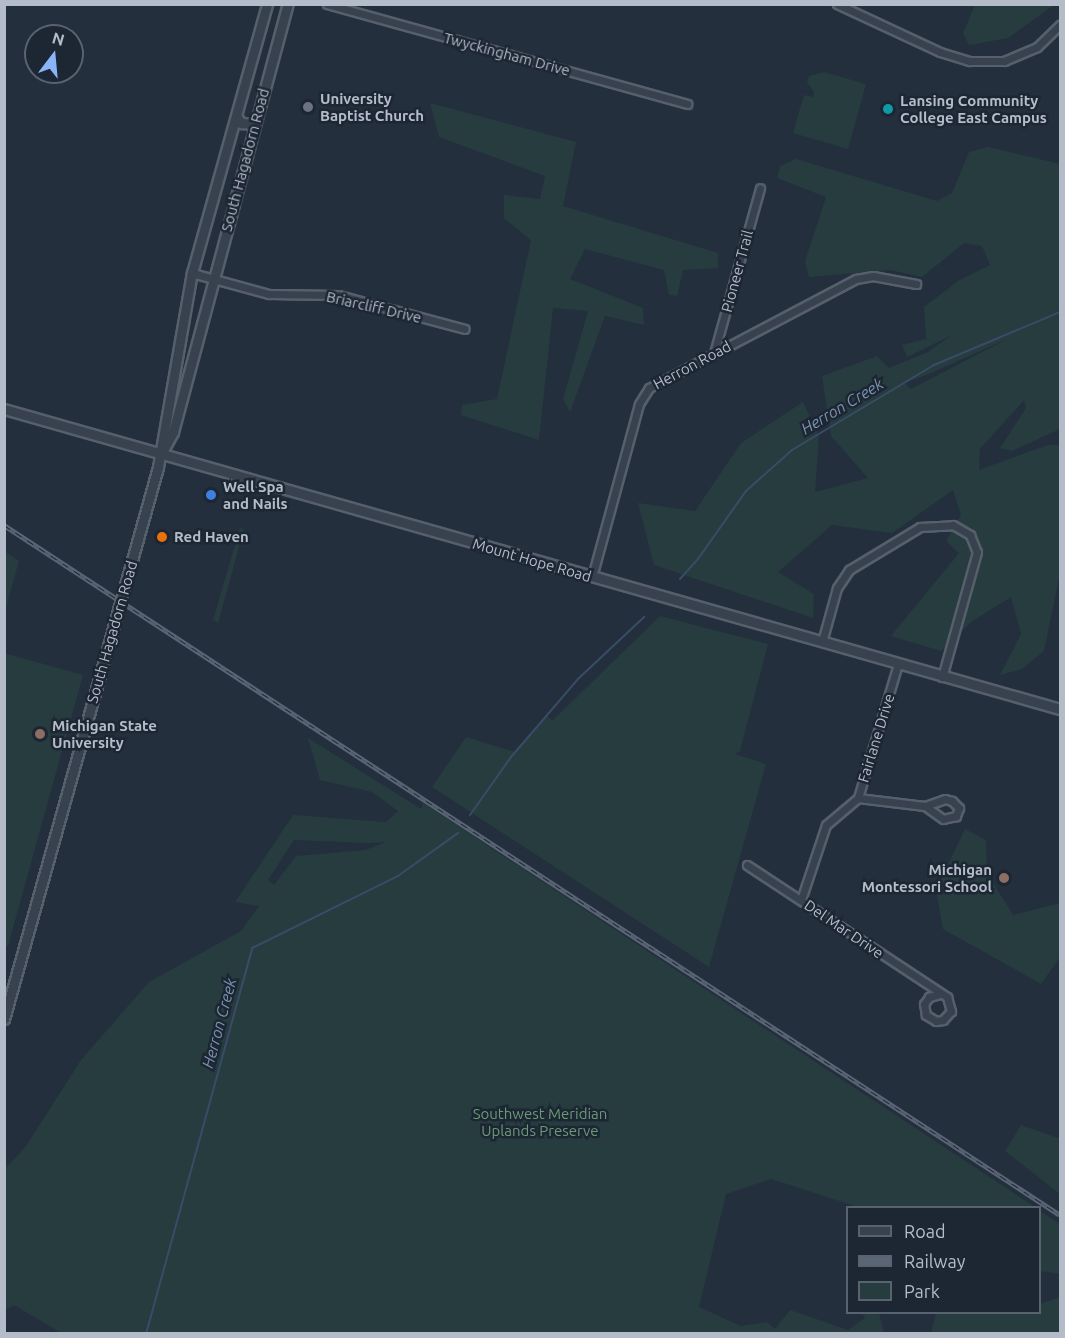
<!DOCTYPE html>
<html>
<head>
<meta charset="utf-8">
<style>
  body { margin:0 }
  #map { position:relative; width:1065px; height:1338px; overflow:hidden; background:#242f3e; font-family:Ubuntu,sans-serif }
  div>[style] { position:absolute }
  .green>* { inset:0; background:#263c3f }
  .stream>* { height:2px; margin:-1px; padding:0 1px; transform-origin:1px; border-radius:1px; background:#394c67 }
  .roads { filter:drop-shadow(2px 0 #565f6c) drop-shadow(-2px 0 #565f6c) drop-shadow(0 2px #565f6c) drop-shadow(0 -2px #565f6c) }
  .minor>* { height:7px; margin:-3.5px; padding:0 3.5px; transform-origin:3.5px; border-radius:3.5px; background:#38414e }
  .tertiary>* { height:9px; margin:-4.5px; padding:0 4.5px; transform-origin:4.5px; border-radius:4.5px; background:#38414e }
  .rail>* { height:4.5px; margin-top:-2.25px; transform-origin:0; background:repeating-linear-gradient(90deg,#1d2633 0 7px,#5a6575 0 14px); box-sizing:border-box; border-block:2px solid #5a6575 }
  .dots>* { width:16px; height:16px; translate:-50% -50%; box-sizing:border-box; border:3px solid #1d2633; border-radius:50% }
  span { translate:-50% -50%; white-space:nowrap; text-align:center; line-height:1.15; -webkit-text-stroke:5px #1d2633; paint-order:stroke }
  .street-label { font-size:15px; color:#b4bcc9 }
  .poi-label { font-size:15px; color:#b4bcc9; font-weight:700 }
  .left { translate:0 -50%; text-align:left }
  .right { translate:-100% -50%; text-align:right }
  .park-label { font-size:15px; color:#6b9a76 }
  .water-label { font-size:16px; color:#7c92b1; font-style:italic }
  .frame { position:absolute; inset:0; border:6px solid #b4bcc9; pointer-events:none }
  .legend { position:absolute; left:846px; top:1206px; width:195px; height:108px; box-sizing:border-box; background:#1d2633; border:2px solid #59626f; margin:0; padding:8px 10px; list-style:none; font-size:18px; color:#b4bcc9 }
  .legend li { display:flex; align-items:center; gap:12px; height:30px }
  .legend b { width:30px; border:2px solid #59626f }
  .north { position:absolute; left:24px; top:24px; width:60px; height:60px; box-sizing:border-box; background:#1d2633; border:2px solid #59626f; border-radius:50%; rotate:16deg; font-size:16px; font-weight:700; line-height:24px; text-align:center; color:#b4bcc9 }
  .north::after { content:''; display:block; margin:auto; width:21px; height:27px; background:#8ab4f8; clip-path:polygon(50% 0,100% 100%,50% 72%,0 100%) }
</style>
</head>
<body>
<div id="map">
  <div class="green">
    <div style="clip-path:polygon(975px 5px,975px 4px,1054px 5px,1008px 38px,969px 45px,963px 33px)"></div>
    <div style="clip-path:polygon(824px 72px,866px 84px,848px 149px,793px 133px,804px 95px,813px 97px,814px 92px,807px 82px,809px 76px)"></div>
    <div style="clip-path:polygon(430px 103px,576px 142px,563px 206px,718px 253px,718px 268px,683px 270px,677px 296px,669px 295px,664px 270px,585px 249px,570px 279px,643px 308px,644px 325px,605px 316px,570px 412px,563px 399px,588px 311px,553px 308px,539px 440px,461px 415px,462px 405px,497px 399px,531px 240px,504px 218px,504px 195px,540px 199px,545px 176px,439px 137px)"></div>
    <div style="clip-path:polygon(evenodd,988px 147px,1060px 164px,1060px 429px,1012px 451px,1000px 448px,1026px 408px,1024px 400px,980px 449px,979px 470px,1048px 445px,1060px 445px,1060px 574px,1044px 651px,1022px 669px,1000px 675px,1021px 634px,1011px 597px,971px 622px,941px 651px,891px 636px,959px 553px,946px 541px,961px 515px,953px 490px,892px 533px,832px 525px,778px 572px,814px 594px,813px 618px,654px 565px,638px 503px,695px 511px,741px 443px,803px 402px,819px 436px,815px 492px,868px 478px,831px 436px,822px 376px,877px 356px,889px 368px,928px 352px,952px 335px,907px 357px,902px 345px,926px 339px,924px 307px,958px 281px,990px 265px,982px 246px,964px 243px,922px 277px,890px 270px,809px 277px,805px 261px,826px 197px,777px 178px,780px 166px,796px 159px,937px 201px,952px 193px,969px 152px,988px 147px,1009px 338px,911px 389px,905px 383px,931px 373px,1009px 338px)"></div>
    <div style="clip-path:polygon(240px 528px,244px 529px,218px 623px,213px 620px)"></div>
    <div style="clip-path:polygon(4px 551px,19px 561px,5px 611px,4px 611px)"></div>
    <div style="clip-path:polygon(660px 616px,768px 644px,740px 751px,735px 754px,766px 764px,709px 967px,432px 787px,466px 737px,515px 752px,547px 715px,552px 721px)"></div>
    <div style="clip-path:polygon(4px 653px,83px 675px,8px 946px,4px 945px)"></div>
    <div style="clip-path:polygon(evenodd,308px 738px,421px 809px,423px 803px,1035px 1207px,858px 1207px,771px 1179px,726px 1194px,699px 1307px,741px 1326px,767px 1322px,775px 1329px,790px 1310px,848px 1330px,865px 1318px,862px 1313px,879px 1313px,884px 1333px,63px 1334px,14px 1305px,5px 1310px,5px 1169px,26px 1146px,81px 1060px,149px 982px,241px 931px,259px 906px,235px 902px,293px 815px,386px 822px,398px 811px,372px 792px,320px 780px,308px 738px,294px 840px,368px 843px,386px 842px,366px 850px,296px 856px,274px 885px,268px 880px,294px 840px)"></div>
    <div style="clip-path:polygon(965px 829px,986px 840px,987px 873px,1013px 915px,1060px 903px,1060px 957px,1041px 984px,943px 929px,936px 890px)"></div>
    <div style="clip-path:polygon(1021px 1125px,1058px 1138px,1060px 1135px,1060px 1194px,1005px 1151px)"></div>
    <div style="clip-path:polygon(1040px 1211px,1060px 1224px,1060px 1274px,1040px 1271px)"></div>
    <div style="clip-path:polygon(1060px 1297px,1060px 1333px,931px 1333px,936px 1313px,1040px 1312px,1040px 1304px)"></div>
  </div>
  <div class="stream">
    <div style="left:680px;top:579px;width:27px;rotate:-48deg"></div>
    <div style="left:698px;top:559px;width:83px;rotate:-54.8deg"></div>
    <div style="left:746px;top:491px;width:62px;rotate:-41.7deg"></div>
    <div style="left:792px;top:450px;width:165px;rotate:-30.9deg"></div>
    <div style="left:934px;top:365px;width:137px;rotate:-22.8deg"></div>
    <div style="left:470px;top:815px;width:71px;rotate:-54.7deg"></div>
    <div style="left:511px;top:757px;width:103px;rotate:-49.3deg"></div>
    <div style="left:578px;top:679px;width:91px;rotate:-43.2deg"></div>
    <div style="left:146px;top:1334px;width:400px;rotate:-74.6deg"></div>
    <div style="left:252px;top:948px;width:163px;rotate:-26.3deg"></div>
    <div style="left:398px;top:876px;width:74px;rotate:-35.6deg"></div>
  </div>
  <div class="roads">
    <div class="minor">
      <div style="left:327px;top:4px;width:374px;rotate:15.5deg"></div>
      <div style="left:837px;top:4px;width:114px;rotate:25deg"></div>
      <div style="left:940px;top:52px;width:31px;rotate:17deg"></div>
      <div style="left:970px;top:61px;width:34px"></div>
      <div style="left:1004px;top:61px;width:36px;rotate:-23deg"></div>
      <div style="left:1037px;top:47px;width:32px;rotate:-44deg"></div>
      <div style="left:192px;top:273px;width:80px;rotate:15.3deg"></div>
      <div style="left:269px;top:294px;width:69px;rotate:0.8deg"></div>
      <div style="left:338px;top:295px;width:131px;rotate:15deg"></div>
      <div style="left:714px;top:353px;width:171px;rotate:-74.4deg"></div>
      <div style="left:592px;top:577px;width:179px;rotate:-74.8deg"></div>
      <div style="left:639px;top:404px;width:19px;rotate:-58deg"></div>
      <div style="left:649px;top:388px;width:234px;rotate:-27.8deg"></div>
      <div style="left:856px;top:279px;width:17px;rotate:-10deg"></div>
      <div style="left:873px;top:276px;width:44px;rotate:10.5deg"></div>
      <div style="left:822px;top:642px;width:56px;rotate:-74.5deg"></div>
      <div style="left:837px;top:588px;width:22px;rotate:-56deg"></div>
      <div style="left:849px;top:570px;width:83px;rotate:-31.2deg"></div>
      <div style="left:920px;top:527px;width:33px;rotate:-3deg"></div>
      <div style="left:953px;top:525px;width:20px;rotate:30deg"></div>
      <div style="left:970px;top:535px;width:18px;rotate:68deg"></div>
      <div style="left:977px;top:552px;width:130px;rotate:105.6deg"></div>
      <div style="left:858px;top:798px;width:67px;rotate:6.8deg"></div>
      <div style="left:925px;top:806px;width:21px;rotate:-19deg"></div>
      <div style="left:945px;top:799px;width:7px;rotate:16deg"></div>
      <div style="left:952px;top:801px;width:10px;rotate:45deg"></div>
      <div style="left:959px;top:808px;width:9px;rotate:111deg"></div>
      <div style="left:956px;top:816px;width:13px;rotate:167deg"></div>
      <div style="left:943px;top:819px;width:22px;rotate:-144deg"></div>
      <div style="left:747px;top:865px;width:240px;rotate:33.4deg"></div>
      <div style="left:947px;top:997px;width:15px;rotate:74deg"></div>
      <div style="left:951px;top:1011px;width:12px;rotate:132deg"></div>
      <div style="left:943px;top:1020px;width:7px;rotate:172deg"></div>
      <div style="left:936px;top:1021px;width:12px;rotate:-149deg"></div>
      <div style="left:926px;top:1015px;width:11px;rotate:-100deg"></div>
      <div style="left:924px;top:1004px;width:9px;rotate:-54deg"></div>
      <div style="left:929px;top:997px;width:11px;rotate:-15deg"></div>
      <div style="left:801px;top:900px;width:79px;rotate:-71.6deg"></div>
      <div style="left:826px;top:825px;width:42px;rotate:-40.2deg"></div>
      <div style="left:858px;top:798px;width:140px;rotate:-73.4deg"></div>
    </div>
    <div class="tertiary">
      <div style="left:236px;top:116px;width:9px;rotate:54deg"></div>
      <div style="left:241px;top:123px;width:14px;rotate:4deg"></div>
      <div style="left:4px;top:409px;width:1098px;rotate:15.86deg"></div>
      <div style="left:162px;top:452px;width:23px;rotate:-61deg"></div>
      <div style="left:173px;top:432px;width:443px;rotate:-75deg"></div>
      <div style="left:4px;top:1019px;width:573px;rotate:-74.41deg"></div>
      <div style="left:158px;top:467px;width:197px;rotate:-80.1deg"></div>
      <div style="left:192px;top:273px;width:279px;rotate:-74.4deg"></div>
    </div>
  </div>
  <div class="rail">
    <div style="left:4px;top:525px;width:1261px;rotate:33.16deg"></div>
  </div>
  <div class="dots">
    <div style="left:308px;top:107px;background:#6b7280"></div>
    <div style="left:888px;top:109px;background:#0f9aa8"></div>
    <div style="left:211px;top:495px;background:#3f7fe0"></div>
    <div style="left:162px;top:537px;background:#e8710a"></div>
    <div style="left:40px;top:734px;background:#8d6e63"></div>
    <div style="left:1004px;top:878px;background:#8d6e63"></div>
  </div>
  <div class="street-label">
    <span style="left:507px;top:54px;rotate:15deg">Twyckingham Drive</span>
    <span style="left:245px;top:160px;rotate:-75deg">South Hagadorn Road</span>
    <span style="left:737px;top:271px;rotate:-75deg">Pioneer Trail</span>
    <span style="left:374px;top:307px;rotate:13deg">Briarcliff Drive</span>
    <span style="left:692px;top:365px;rotate:-28deg">Herron Road</span>
    <span style="left:532px;top:560px;rotate:16deg">Mount Hope Road</span>
    <span style="left:112px;top:632px;rotate:-74deg">South Hagadorn Road</span>
    <span style="left:876px;top:738px;rotate:-73deg">Fairlane Drive</span>
    <span style="left:844px;top:929px;rotate:34deg">Del Mar Drive</span>
  </div>
  <div class="poi-label">
    <span class="left" style="left:320px;top:107px">University<br>Baptist Church</span>
    <span class="left" style="left:900px;top:109px">Lansing Community<br>College East Campus</span>
    <span class="left" style="left:223px;top:495px">Well Spa<br>and Nails</span>
    <span class="left" style="left:174px;top:537px">Red Haven</span>
    <span class="left" style="left:52px;top:734px">Michigan State<br>University</span>
    <span class="right" style="left:992px;top:878px">Michigan<br>Montessori School</span>
  </div>
  <div class="park-label">
    <span style="left:540px;top:1122px">Southwest Meridian<br>Uplands Preserve</span>
  </div>
  <div class="water-label">
    <span style="left:842px;top:406px;rotate:-31deg">Herron Creek</span>
    <span style="left:219px;top:1023px;rotate:-75deg">Herron Creek</span>
  </div>
  <div class="frame"></div>
  <ul class="legend">
  <li><b style="height:8px;background:#38414e"></b>Road</li>
  <li><b style="height:8px;background:#5a6575"></b>Railway</li>
  <li><b style="height:16px;background:#263c3f"></b>Park</li>
  </ul>
  <div class="north">N</div>
</div>
</body>
</html>
